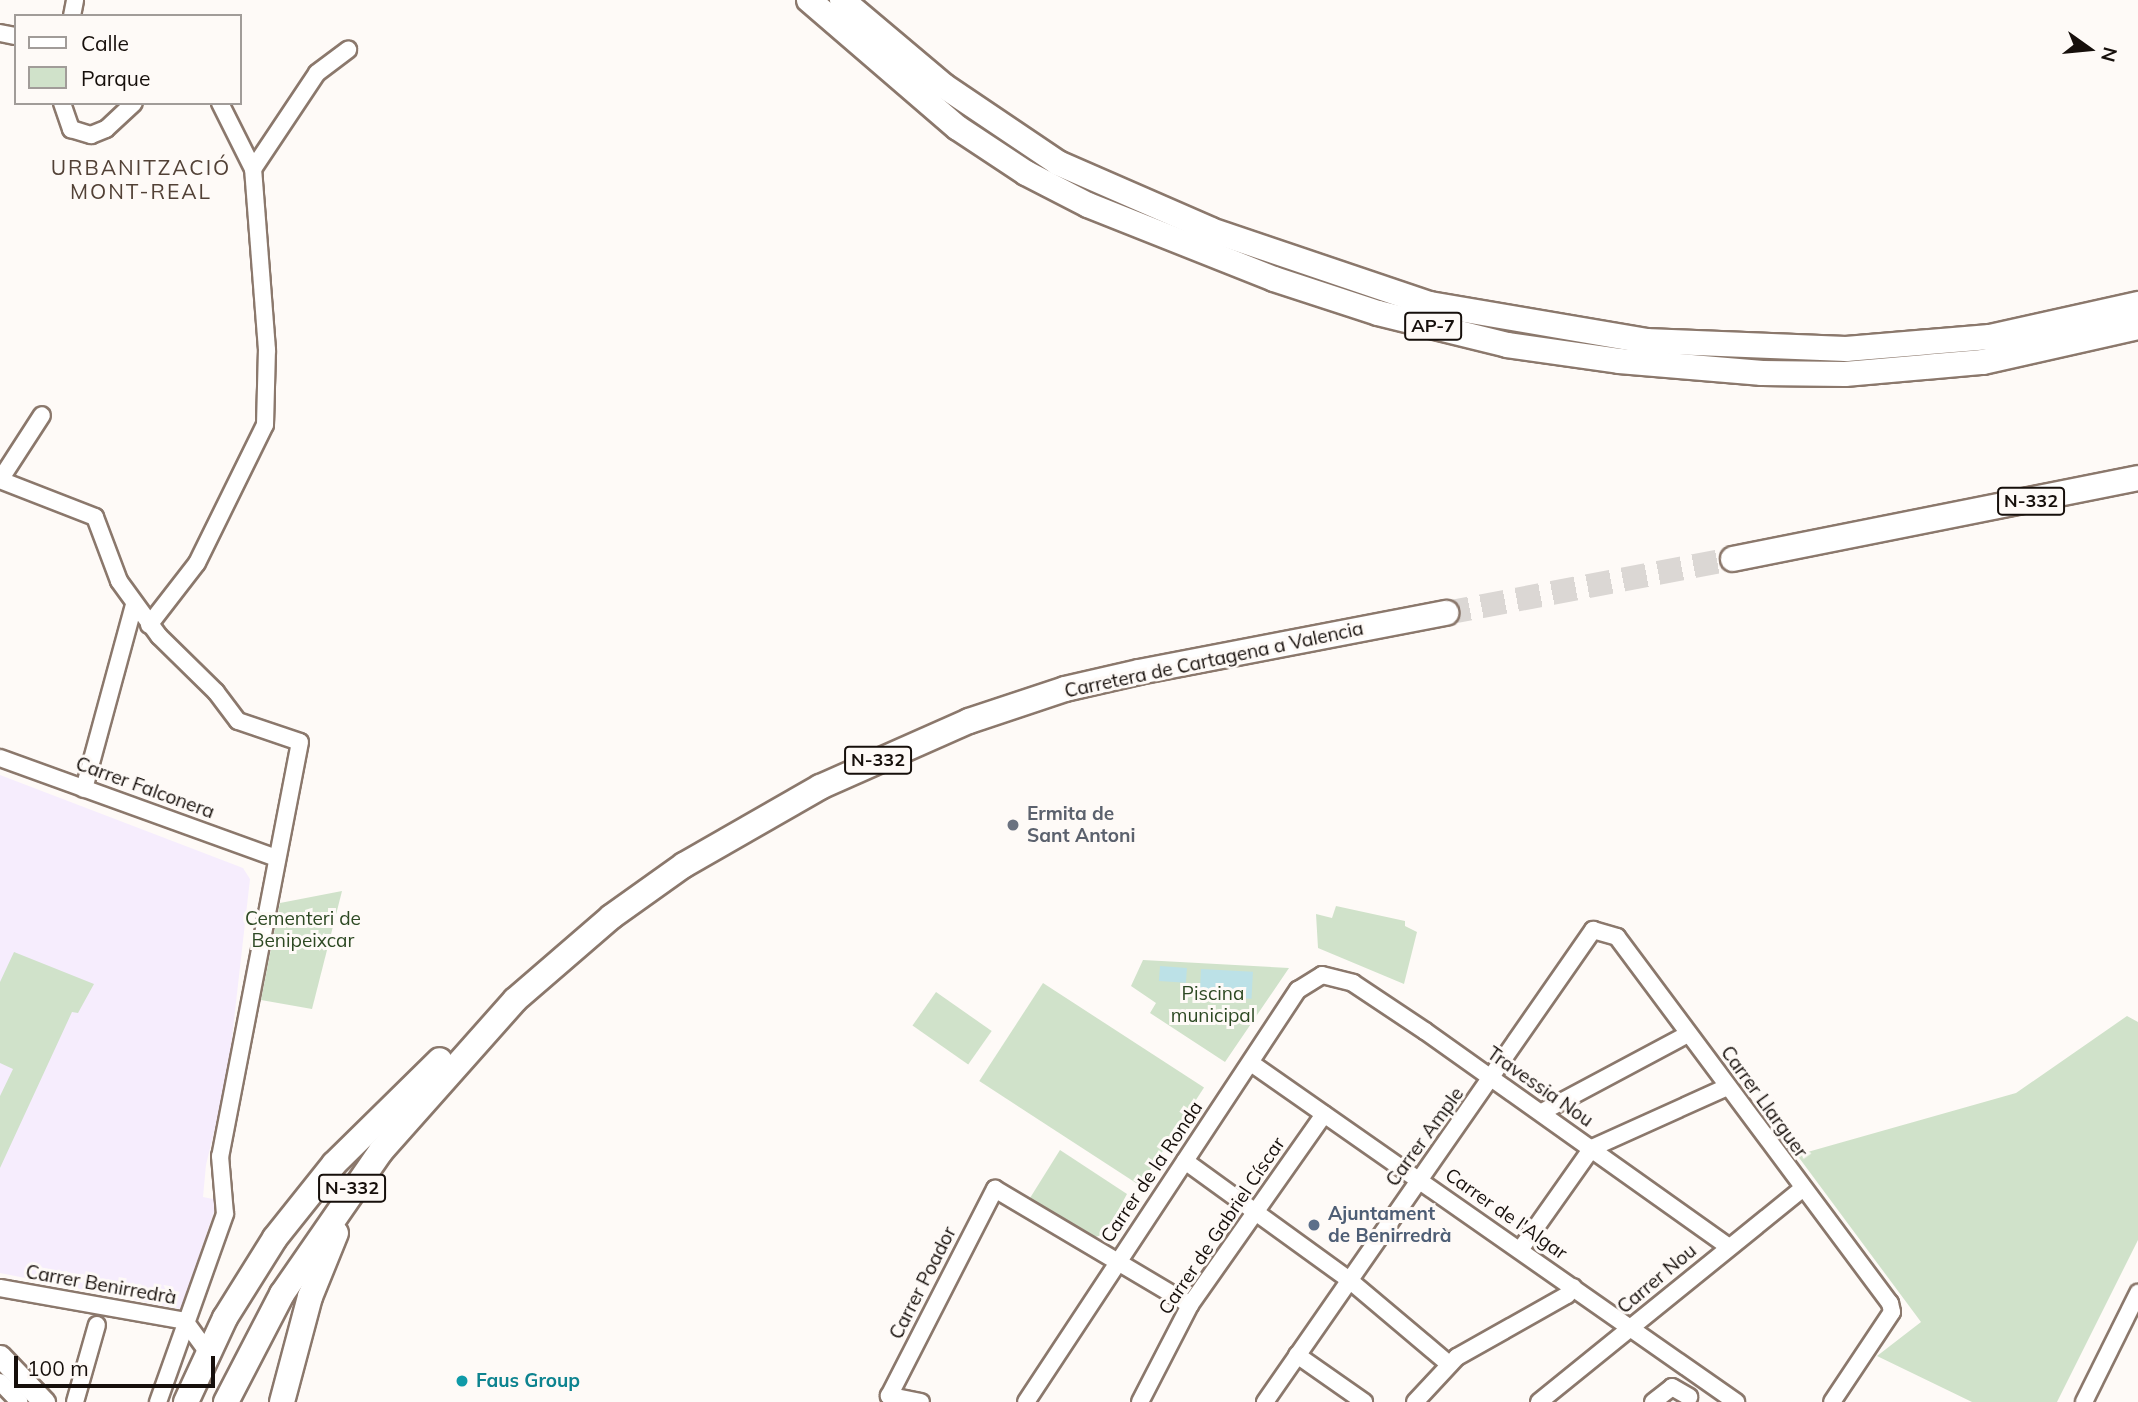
<!DOCTYPE html>
<html>
<head>
<meta charset="utf-8">
<style>
  body { margin:0 }
  #map { position:relative; width:2138px; height:1402px; overflow:hidden; background:#fefaf7; font-family:Mulish,sans-serif }
  div>[style] { position:absolute }
  .commercial>* { inset:0; background:#f6edfd }
  .green>* { inset:0; background:#d0e2ca; transform-origin:0 0 }
  .water>* { inset:0; background:#bce1e7; transform-origin:0 0 }
  .highway-tunnel>* { height:24px; margin-top:-12px; transform-origin:0; background:repeating-linear-gradient(90deg,#dbd7d4 0 24px,transparent 0 36px) }
  .roads { filter:drop-shadow(2px 0 #8b786c) drop-shadow(-2px 0 #8b786c) drop-shadow(0 2px #8b786c) drop-shadow(0 -2px #8b786c) }
  .minor>* { height:16px; margin:-8px; padding:0 8px; transform-origin:8px; border-radius:8px; background:#fff }
  .major>* { height:21px; margin:-10.5px; padding:0 10.5px; transform-origin:10.5px; border-radius:10.5px; background:#fff }
  .highway>* { height:24px; margin:-12px; padding:0 12px; transform-origin:12px; border-radius:12px; background:#fff }
  .dots>* { width:19px; height:19px; translate:-50% -50%; box-sizing:border-box; border:4px solid #fefaf7; border-radius:50% }
  span { translate:-50% -50%; white-space:nowrap; text-align:center; line-height:1.15; -webkit-text-stroke:6px #fefaf7; paint-order:stroke }
  .shield-label span { padding:2px 5px; background:#fefaf7; border:2px solid; border-radius:5px; -webkit-text-stroke-width:0 }
  .shield-label { font-size:18px; color:#160f0b; font-weight:700 }
  .street-label { font-size:19px; color:#160f0b }
  .worship-label { font-size:19px; color:#5b616d; font-weight:700 }
  .left { translate:0 -50%; text-align:left }
  .park-label { font-size:19px; color:#2d4923 }
  .service-label { font-size:19px; color:#4e5e75; font-weight:700 }
  .culture-label { font-size:19px; color:#0d838f; font-weight:700 }
  .neighbourhood-label { font-size:21px; color:#524136; letter-spacing:2px }
  .legend { position:absolute; left:14px; top:14px; width:228px; height:91px; box-sizing:border-box; background:#fefaf7; border:2px solid #a19c99; margin:0; padding:9px 12px; list-style:none; font-size:21px; color:#160f0b }
  .legend li { display:flex; align-items:center; gap:14px; height:35px }
  .legend b { width:35px; border:2px solid #a19c99 }
  .north { position:absolute; left:2054px; top:14px; width:70px; height:70px; -webkit-text-stroke:5px #fefaf7; paint-order:stroke; rotate:105deg; font-size:19px; font-weight:700; line-height:28px; text-align:center; color:#160f0b }
  .north::after { content:''; display:block; margin:auto; width:24px; height:32px; background:#160f0b; clip-path:polygon(50% 0,100% 100%,50% 72%,0 100%) }
  .scale { position:absolute; left:14px; top:1356px; width:201px; height:32px; box-sizing:border-box; border:4px solid #160f0b; border-top:0; padding-left:9px; font-size:21px; line-height:24px; white-space:nowrap; color:#160f0b; -webkit-text-stroke:5px #fefaf7; paint-order:stroke }
</style>
</head>
<body>
<div id="map">
  <div class="commercial">
    <div style="clip-path:polygon(0 775px,243px 868px,250px 879px,228px 1073px,206px 1165px,203px 1197px,218px 1200px,181px 1309px,0 1273px)"></div>
  </div>
  <div class="green">
    <div style="clip-path:polygon(342px 891px,312px 1009px,261px 1000px,280px 903px)"></div>
    <div style="clip-path:polygon(1336px 906px,1405px 921px,1405px 926px,1417px 932px,1404px 984px,1318px 948px,1316px 914px,1332px 918px)"></div>
    <div style="clip-path:polygon(14px 952px,94px 984px,78px 1013px,72px 1012px,0 1168px,0 1096px,13px 1069px,0 1063px,0 982px)"></div>
    <div style="clip-path:polygon(1143px 960px,1289px 968px,1225px 1062px,1150px 1013px,1156px 1003px,1131px 986px)"></div>
    <div style="left:1043px;top:983px;width:192px;height:117px;rotate:33deg"></div>
    <div style="left:936px;top:992px;width:68px;height:41px;rotate:35deg"></div>
    <div style="clip-path:polygon(2127px 1016px,2138px 1022px,2138px 1240px,2057px 1402px,1972px 1402px,1877px 1356px,1921px 1322px,1797px 1155px,2016px 1093px)"></div>
    <div style="clip-path:polygon(1060px 1150px,1127px 1194px,1105px 1234px,1092px 1238px,1030px 1198px)"></div>
  </div>
  <div class="water">
    <div style="left:1160px;top:966px;width:27px;height:15px;rotate:4deg"></div>
    <div style="left:1201px;top:969px;width:52px;height:27px;rotate:3deg"></div>
  </div>
  <div class="highway-tunnel">
    <div style="left:1446px;top:613px;width:292px;rotate:-10.7deg"></div>
  </div>
  <div class="roads">
    <div class="minor">
      <div style="left:72px;top:16px;width:16px;rotate:-79deg"></div>
      <div style="left:0;top:33px;width:16px;rotate:11deg"></div>
      <div style="left:62px;top:103px;width:28px;rotate:71deg"></div>
      <div style="left:71px;top:129px;width:21px;rotate:17deg"></div>
      <div style="left:91px;top:135px;width:16px;rotate:-22deg"></div>
      <div style="left:106px;top:129px;width:38px;rotate:-43deg"></div>
      <div style="left:220px;top:103px;width:74px;rotate:63.4deg"></div>
      <div style="left:253px;top:169px;width:115px;rotate:-56.3deg"></div>
      <div style="left:317px;top:73px;width:39px;rotate:-37deg"></div>
      <div style="left:0;top:480px;width:102px;rotate:21.3deg"></div>
      <div style="left:95px;top:517px;width:68px;rotate:69.4deg"></div>
      <div style="left:119px;top:581px;width:68px;rotate:54deg"></div>
      <div style="left:159px;top:636px;width:80px;rotate:44.5deg"></div>
      <div style="left:216px;top:692px;width:36px;rotate:53deg"></div>
      <div style="left:238px;top:721px;width:65px;rotate:18.7deg"></div>
      <div style="left:300px;top:742px;width:422px;rotate:100.9deg"></div>
      <div style="left:220px;top:1156px;width:58px;rotate:85.1deg"></div>
      <div style="left:225px;top:1214px;width:200px;rotate:109.6deg"></div>
      <div style="left:0;top:480px;width:77px;rotate:-57.1deg"></div>
      <div style="left:149px;top:625px;width:78px;rotate:-52.3deg"></div>
      <div style="left:197px;top:563px;width:154px;rotate:-63.8deg"></div>
      <div style="left:265px;top:425px;width:75px;rotate:-88.5deg"></div>
      <div style="left:267px;top:350px;width:182px;rotate:-94.4deg"></div>
      <div style="left:0;top:758px;width:294px;rotate:19.9deg"></div>
      <div style="left:84px;top:789px;width:191px;rotate:-74.8deg"></div>
      <div style="left:1251px;top:1063px;width:592px;rotate:34.95deg"></div>
      <div style="left:1542px;top:1112px;width:166px;rotate:-28.1deg"></div>
      <div style="left:1185px;top:1161px;width:201px;rotate:35.9deg"></div>
      <div style="left:1348px;top:1279px;width:132px;rotate:40.1deg"></div>
      <div style="left:1520px;top:1250px;width:125px;rotate:-54.8deg"></div>
      <div style="left:1592px;top:1148px;width:148px;rotate:-24.3deg"></div>
      <div style="left:0;top:1288px;width:188px;rotate:10.1deg"></div>
      <div style="left:185px;top:1321px;width:39px;rotate:54deg"></div>
      <div style="left:1297px;top:1355px;width:82px;rotate:35deg"></div>
      <div style="left:0;top:1382px;width:28px;rotate:46deg"></div>
      <div style="left:75px;top:1402px;width:80px;rotate:-74.1deg"></div>
      <div style="left:921px;top:1402px;width:33px;rotate:-169deg"></div>
      <div style="left:889px;top:1396px;width:233px;rotate:-62.9deg"></div>
      <div style="left:995px;top:1189px;width:227px;rotate:30.7deg"></div>
      <div style="left:1026px;top:1402px;width:494px;rotate:-56.6deg"></div>
      <div style="left:1298px;top:990px;width:28px;rotate:-32deg"></div>
      <div style="left:1322px;top:975px;width:32px;rotate:14deg"></div>
      <div style="left:1353px;top:983px;width:87px;rotate:33.7deg"></div>
      <div style="left:1425px;top:1031px;width:372px;rotate:35.4deg"></div>
      <div style="left:1140px;top:1402px;width:109px;rotate:-62.7deg"></div>
      <div style="left:1190px;top:1305px;width:233px;rotate:-54.9deg"></div>
      <div style="left:1265px;top:1402px;width:575px;rotate:-55.2deg"></div>
      <div style="left:1593px;top:930px;width:25px;rotate:16deg"></div>
      <div style="left:1617px;top:937px;width:457px;rotate:53.3deg"></div>
      <div style="left:1890px;top:1303px;width:9px;rotate:77deg"></div>
      <div style="left:1892px;top:1312px;width:108px;rotate:123.7deg"></div>
      <div style="left:1415px;top:1402px;width:62px;rotate:-47deg"></div>
      <div style="left:1457px;top:1357px;width:126px;rotate:-29.4deg"></div>
      <div style="left:1567px;top:1295px;width:10px;rotate:-53deg"></div>
      <div style="left:1539px;top:1402px;width:338px;rotate:-39deg"></div>
      <div style="left:1653px;top:1402px;width:24px;rotate:-38deg"></div>
      <div style="left:1672px;top:1387px;width:20px;rotate:30deg"></div>
      <div style="left:2084px;top:1402px;width:122px;rotate:-63.6deg"></div>
    </div>
    <div class="major">
      <div style="left:0;top:1356px;width:64px;rotate:46.3deg"></div>
    </div>
    <div class="highway">
      <div style="left:809px;top:0;width:196px;rotate:40.7deg"></div>
      <div style="left:958px;top:128px;width:82px;rotate:33.5deg"></div>
      <div style="left:1026px;top:173px;width:70px;rotate:27.3deg"></div>
      <div style="left:1088px;top:205px;width:200px;rotate:21.7deg"></div>
      <div style="left:1274px;top:279px;width:109px;rotate:18.1deg"></div>
      <div style="left:1378px;top:313px;width:133px;rotate:13.9deg"></div>
      <div style="left:1507px;top:345px;width:113px;rotate:8.1deg"></div>
      <div style="left:1619px;top:361px;width:144px;rotate:4.8deg"></div>
      <div style="left:1762px;top:373px;width:83px;rotate:0.7deg"></div>
      <div style="left:1845px;top:374px;width:139px;rotate:-5deg"></div>
      <div style="left:1983px;top:362px;width:159px;rotate:-12.7deg"></div>
      <div style="left:842px;top:0;width:133px;rotate:40.1deg"></div>
      <div style="left:944px;top:86px;width:138px;rotate:34deg"></div>
      <div style="left:1058px;top:163px;width:167px;rotate:23.6deg"></div>
      <div style="left:1211px;top:230px;width:231px;rotate:18.7deg"></div>
      <div style="left:1430px;top:304px;width:219px;rotate:9.7deg"></div>
      <div style="left:1646px;top:341px;width:200px;rotate:2.3deg"></div>
      <div style="left:1846px;top:349px;width:144px;rotate:-4.8deg"></div>
      <div style="left:1990px;top:337px;width:152px;rotate:-12.6deg"></div>
      <div style="left:1733px;top:559px;width:413px;rotate:-11.3deg"></div>
      <div style="left:186px;top:1402px;width:93px;rotate:-65.1deg"></div>
      <div style="left:225px;top:1318px;width:94px;rotate:-58deg"></div>
      <div style="left:275px;top:1238px;width:95px;rotate:-51.4deg"></div>
      <div style="left:334px;top:1164px;width:148px;rotate:-44.5deg"></div>
      <div style="left:226px;top:1402px;width:122px;rotate:-62.6deg"></div>
      <div style="left:282px;top:1294px;width:174px;rotate:-55.3deg"></div>
      <div style="left:381px;top:1151px;width:202px;rotate:-48.4deg"></div>
      <div style="left:515px;top:1000px;width:127px;rotate:-40.8deg"></div>
      <div style="left:611px;top:917px;width:90px;rotate:-35.5deg"></div>
      <div style="left:684px;top:865px;width:157px;rotate:-29.8deg"></div>
      <div style="left:820px;top:787px;width:163px;rotate:-23.9deg"></div>
      <div style="left:969px;top:721px;width:101px;rotate:-18.4deg"></div>
      <div style="left:1065px;top:689px;width:76px;rotate:-12.9deg"></div>
      <div style="left:1139px;top:672px;width:313px;rotate:-10.9deg"></div>
      <div style="left:282px;top:1402px;width:109px;rotate:-75.1deg"></div>
      <div style="left:310px;top:1297px;width:69px;rotate:-67.9deg"></div>
    </div>
  </div>
  <div class="dots">
    <div style="left:1013px;top:825px;background:#6b7280"></div>
    <div style="left:1314px;top:1225px;background:#5c6f8a"></div>
    <div style="left:462px;top:1381px;background:#0f9aa8"></div>
  </div>
  <div class="shield-label">
    <span style="left:1433px;top:326px">AP-7</span>
    <span style="left:2031px;top:501px">N-332</span>
    <span style="left:878px;top:760px">N-332</span>
    <span style="left:352px;top:1188px">N-332</span>
  </div>
  <div class="street-label">
    <span style="left:1214px;top:660px;rotate:-12deg">Carretera de Cartagena a Valencia</span>
    <span style="left:145px;top:788px;rotate:20deg">Carrer Falconera</span>
    <span style="left:1540px;top:1087px;rotate:35deg">Travessia Nou</span>
    <span style="left:1764px;top:1102px;rotate:54deg">Carrer Llarguer</span>
    <span style="left:1425px;top:1137px;rotate:-54deg">Carrer Ample</span>
    <span style="left:1152px;top:1172px;rotate:-56deg">Carrer de la Ronda</span>
    <span style="left:1506px;top:1214px;rotate:35deg">Carrer de l'Algar</span>
    <span style="left:1222px;top:1226px;rotate:-56deg">Carrer de Gabriel Císcar</span>
    <span style="left:1657px;top:1279px;rotate:-40deg">Carrer Nou</span>
    <span style="left:923px;top:1283px;rotate:-63deg">Carrer Poador</span>
    <span style="left:101px;top:1285px;rotate:10deg">Carrer Benirredrà</span>
  </div>
  <div class="worship-label">
    <span class="left" style="left:1027px;top:825px">Ermita de<br>Sant Antoni</span>
  </div>
  <div class="park-label">
    <span style="left:303px;top:930px">Cementeri de<br>Benipeixcar</span>
    <span style="left:1213px;top:1005px">Piscina<br>municipal</span>
  </div>
  <div class="service-label">
    <span class="left" style="left:1328px;top:1225px">Ajuntament<br>de Benirredrà</span>
  </div>
  <div class="culture-label">
    <span class="left" style="left:476px;top:1381px">Faus Group</span>
  </div>
  <div class="neighbourhood-label">
    <span style="left:141px;top:179px">URBANITZACIÓ<br>MONT-REAL</span>
  </div>
  <ul class="legend">
  <li><b style="height:9px;background:#fff"></b>Calle</li>
  <li><b style="height:19px;background:#d0e2ca"></b>Parque</li>
  </ul>
  <div class="north">N</div>
  <div class="scale">100 m</div>
</div>
</body>
</html>
